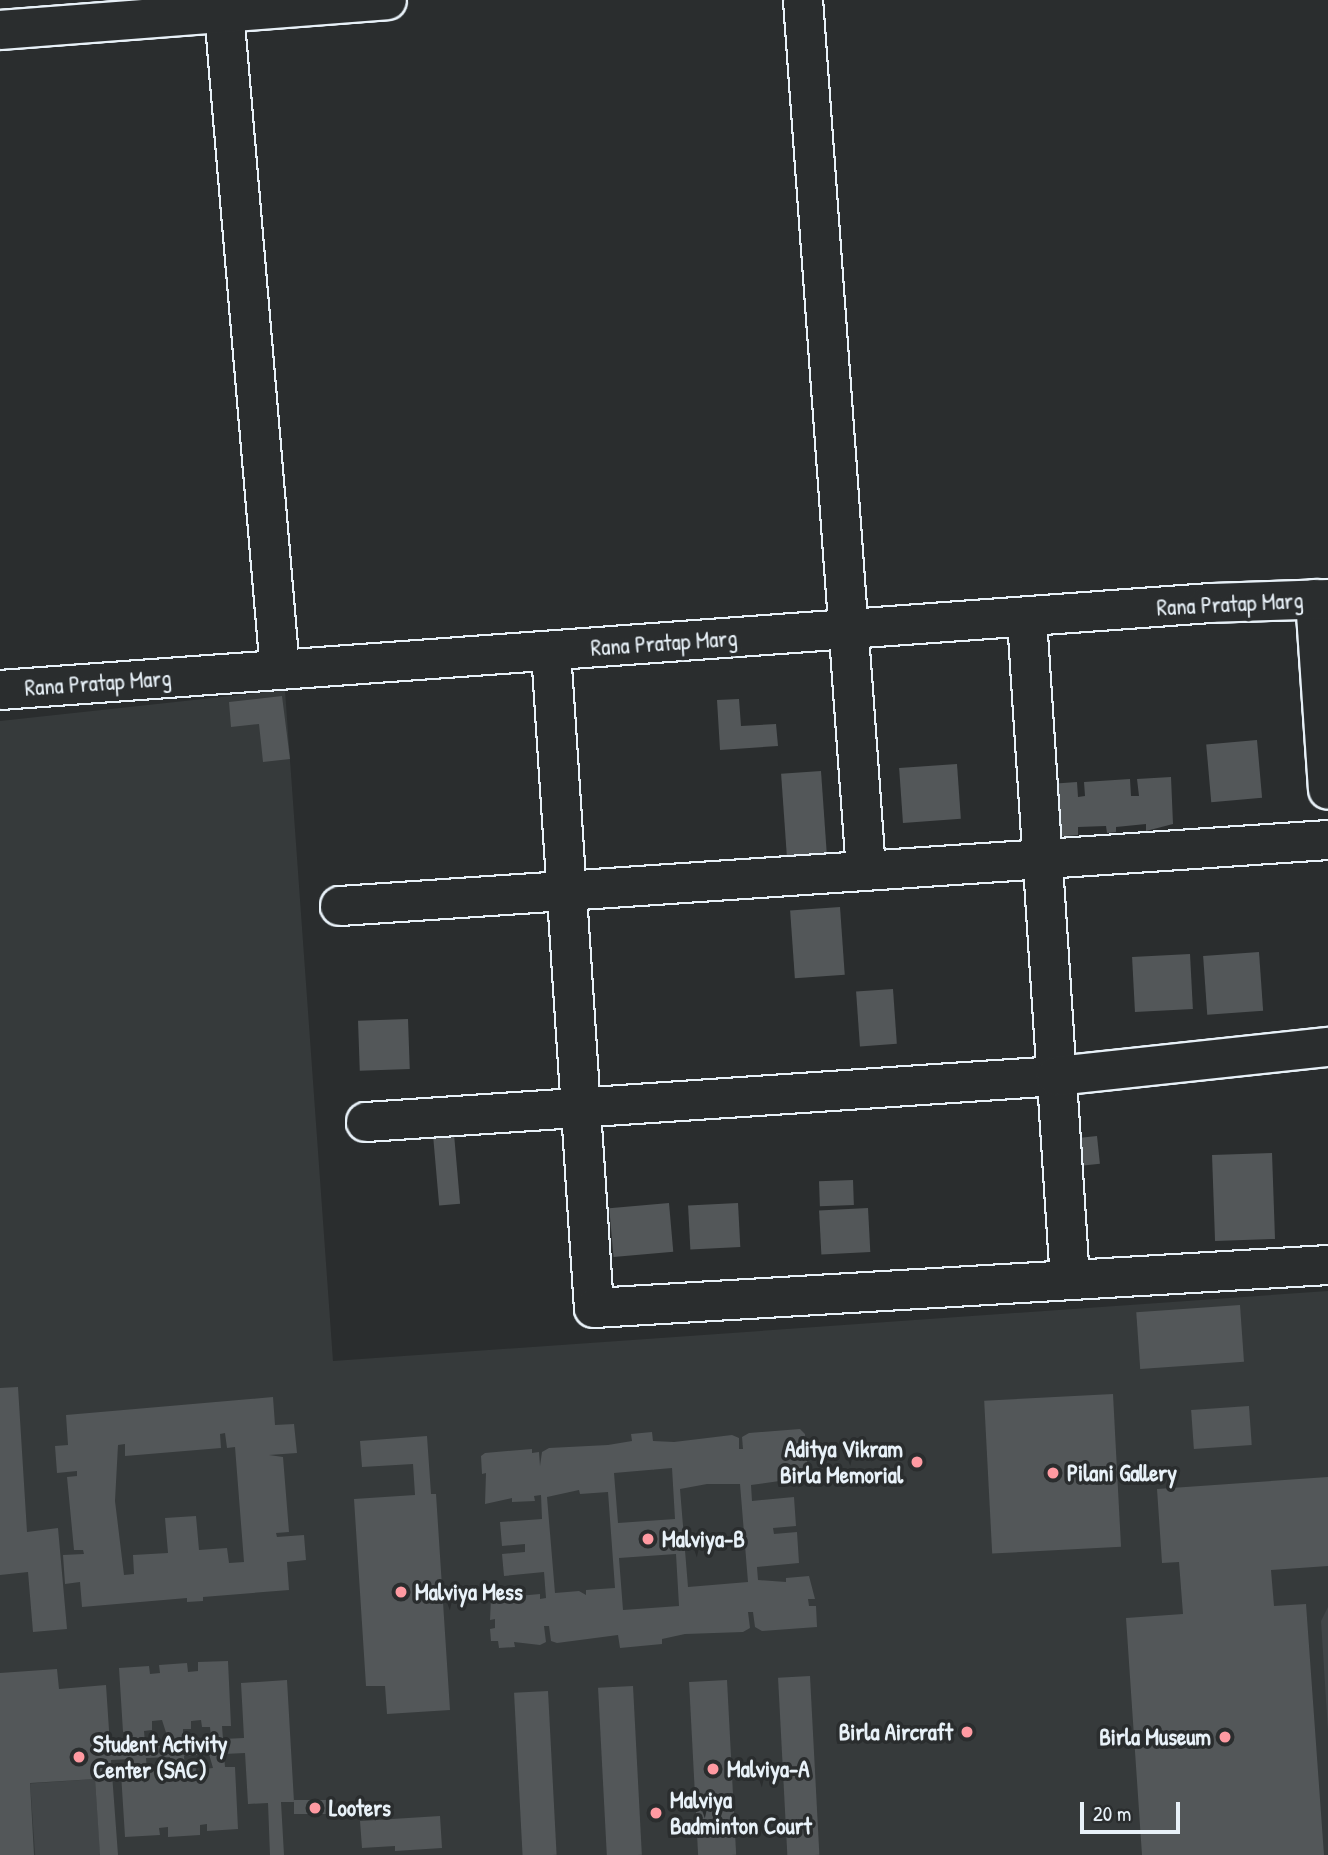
<!DOCTYPE html>
<html>
<head>
<meta charset="utf-8">
<style>
  body { margin:0 }
  #map { position:relative; width:1328px; height:1855px; overflow:hidden; background:#2a2d2e; font-family:"Patrick Hand",sans-serif }
  div>[style] { position:absolute }
  .built>* { inset:0; background:#363a3b }
  .green>* { inset:0; background:#424648; transform-origin:0 0 }
  .building>* { inset:0; background:#535759; transform-origin:0 0 }
  .roads { filter:drop-shadow(2px 0 #e8f1f8) drop-shadow(-2px 0 #e8f1f8) drop-shadow(0 2px #e8f1f8) drop-shadow(0 -2px #e8f1f8) }
  .minor>* { height:38px; margin:-19px; padding:0 19px; transform-origin:19px; border-radius:19px; background:#2a2d2e }
  .dots>* { width:19px; height:19px; translate:-50% -50%; box-sizing:border-box; border:4px solid #2a2d2e; border-radius:50% }
  span { translate:-50% -50%; white-space:nowrap; text-align:center; line-height:1.15; -webkit-text-stroke:7px #2a2d2e; paint-order:stroke }
  .street-label { font-size:23px; color:#e8f1f8 }
  .poi-label { font-size:23px; color:#e8f1f8; font-weight:700 }
  .right { translate:-100% -50%; text-align:right }
  .left { translate:0 -50%; text-align:left }
  .scale { position:absolute; left:1080px; top:1802px; width:100px; height:32px; box-sizing:border-box; border:4px solid #e8f1f8; border-top:0; padding-left:9px; font-size:21px; line-height:24px; white-space:nowrap; color:#e8f1f8; -webkit-text-stroke:5px #2a2d2e; paint-order:stroke }
</style>
</head>
<body>
<div id="map">
  <div class="built">
    <div style="clip-path:polygon(285px 690px,333px 1361px,1328px 1291px,1328px 1855px,0 1855px,0 721px)"></div>
  </div>
  <div class="green">
    <div style="clip-path:polygon(1328px 1607px,1328px 1731px,1321px 1621px)"></div>
    <div style="left:95px;top:1779px;width:76px;height:65px;rotate:86deg"></div>
  </div>
  <div class="building">
    <div style="clip-path:polygon(282px 696px,290px 759px,263px 762px,259px 724px,231px 727px,229px 702px)"></div>
    <div style="clip-path:polygon(739px 699px,741px 726px,776px 724px,778px 746px,720px 750px,717px 700px)"></div>
    <div style="left:1257px;top:740px;width:58px;height:51px;rotate:85deg"></div>
    <div style="left:957px;top:764px;width:55px;height:58px;rotate:86deg"></div>
    <div style="left:821px;top:771px;width:87px;height:40px;rotate:86deg"></div>
    <div style="clip-path:polygon(1171px 777px,1173px 824px,1146px 831px,1146px 824px,1116px 827px,1116px 832px,1107px 833px,1106px 826px,1078px 827px,1078px 835px,1052px 837px,1049px 784px,1077px 782px,1078px 797px,1085px 796px,1084px 782px,1130px 779px,1131px 796px,1139px 796px,1137px 779px)"></div>
    <div style="left:840px;top:907px;width:68px;height:50px;rotate:86deg"></div>
    <div style="left:1259px;top:952px;width:59px;height:56px;rotate:86deg"></div>
    <div style="left:1190px;top:954px;width:55px;height:58px;rotate:87deg"></div>
    <div style="left:893px;top:989px;width:55px;height:37px;rotate:86deg"></div>
    <div style="left:408px;top:1019px;width:50px;height:50px;rotate:88deg"></div>
    <div style="left:454px;top:1134px;width:70px;height:21px;rotate:85deg"></div>
    <div style="left:1097px;top:1136px;width:28px;height:26px;rotate:84deg"></div>
    <div style="left:1272px;top:1153px;width:86px;height:60px;rotate:88deg"></div>
    <div style="left:853px;top:1180px;width:25px;height:34px;rotate:88deg"></div>
    <div style="left:669px;top:1203px;width:49px;height:60px;rotate:85deg"></div>
    <div style="left:738px;top:1203px;width:44px;height:50px;rotate:87deg"></div>
    <div style="left:868px;top:1208px;width:44px;height:49px;rotate:87deg"></div>
    <div style="left:1240px;top:1305px;width:57px;height:104px;rotate:86deg"></div>
    <div style="clip-path:polygon(18px 1387px,27px 1532px,58px 1528px,67px 1629px,33px 1632px,28px 1572px,0 1575px,0 1388px)"></div>
    <div style="left:1113px;top:1394px;width:153px;height:129px;rotate:87deg"></div>
    <div style="clip-path:polygon(evenodd,273px 1397px,275px 1425px,294px 1424px,297px 1453px,269px 1455px,283px 1457px,289px 1532px,276px 1533px,277px 1537px,304px 1535px,306px 1560px,287px 1562px,289px 1590px,203px 1597px,203px 1601px,187px 1602px,187px 1598px,82px 1607px,80px 1582px,65px 1584px,63px 1555px,84px 1554px,83px 1550px,74px 1550px,67px 1477px,77px 1476px,77px 1471px,57px 1473px,55px 1446px,68px 1445px,66px 1415px,273px 1397px,225px 1433px,227px 1448px,235px 1447px,244px 1562px,229px 1563px,227px 1548px,199px 1550px,196px 1516px,165px 1518px,168px 1553px,133px 1555px,134px 1574px,124px 1575px,115px 1501px,118px 1445px,125px 1444px,125px 1456px,221px 1448px,220px 1434px,225px 1433px)"></div>
    <div style="left:1249px;top:1406px;width:39px;height:58px;rotate:86deg"></div>
    <div style="clip-path:polygon(evenodd,800px 1429px,805px 1434px,806px 1451px,799px 1451px,799px 1460px,807px 1459px,808px 1477px,751px 1485px,752px 1501px,794px 1497px,796px 1526px,773px 1528px,774px 1534px,797px 1532px,799px 1563px,757px 1567px,758px 1580px,786px 1582px,786px 1578px,809px 1576px,815px 1599px,808px 1599px,809px 1606px,816px 1606px,817px 1627px,762px 1631px,755px 1627px,753px 1612px,748px 1612px,750px 1628px,743px 1632px,685px 1634px,662px 1639px,662px 1644px,620px 1648px,618px 1635px,557px 1643px,551px 1641px,549px 1626px,544px 1626px,546px 1642px,540px 1645px,514px 1642px,515px 1647px,499px 1648px,498px 1641px,491px 1641px,490px 1629px,495px 1628px,495px 1619px,490px 1620px,491px 1598px,512px 1596px,513px 1600px,518px 1596px,540px 1594px,540px 1599px,546px 1598px,544px 1572px,504px 1576px,502px 1554px,525px 1552px,525px 1544px,502px 1546px,500px 1522px,542px 1519px,541px 1495px,534px 1496px,535px 1501px,512px 1502px,512px 1498px,485px 1504px,486px 1473px,482px 1474px,481px 1456px,485px 1453px,532px 1449px,532px 1453px,539px 1452px,540px 1466px,542px 1452px,549px 1448px,608px 1445px,632px 1441px,631px 1434px,652px 1432px,653px 1441px,674px 1442px,732px 1435px,739px 1438px,739px 1449px,743px 1449px,742px 1437px,749px 1433px,800px 1429px,672px 1468px,675px 1519px,618px 1523px,614px 1473px,672px 1468px,800px 1429px,707px 1484px,740px 1484px,748px 1582px,688px 1587px,680px 1489px,707px 1484px,800px 1429px,579px 1490px,580px 1494px,608px 1492px,615px 1588px,586px 1590px,586px 1595px,579px 1591px,555px 1593px,547px 1497px,579px 1490px,800px 1429px,676px 1554px,679px 1606px,623px 1610px,619px 1558px,676px 1554px)"></div>
    <div style="clip-path:polygon(427px 1436px,431px 1494px,436px 1494px,450px 1710px,387px 1714px,385px 1686px,366px 1686px,354px 1499px,415px 1495px,413px 1464px,362px 1467px,360px 1441px)"></div>
    <div style="clip-path:polygon(1328px 1477px,1328px 1566px,1271px 1570px,1274px 1606px,1306px 1604px,1324px 1855px,1142px 1855px,1126px 1618px,1183px 1614px,1179px 1562px,1162px 1563px,1157px 1489px)"></div>
    <div style="clip-path:polygon(evenodd,228px 1661px,231px 1726px,222px 1726px,223px 1739px,244px 1738px,241px 1683px,287px 1680px,294px 1802px,281px 1802px,284px 1855px,270px 1855px,268px 1803px,248px 1804px,245px 1753px,224px 1754px,225px 1767px,235px 1767px,238px 1829px,207px 1831px,207px 1824px,200px 1825px,200px 1835px,168px 1837px,168px 1827px,159px 1828px,160px 1835px,125px 1837px,121px 1773px,132px 1772px,131px 1759px,111px 1760px,118px 1855px,100px 1855px,95px 1779px,30px 1783px,34px 1855px,0 1855px,0 1673px,57px 1669px,59px 1689px,106px 1685px,110px 1745px,130px 1744px,129px 1731px,123px 1732px,119px 1668px,149px 1666px,150px 1674px,160px 1673px,159px 1665px,187px 1663px,188px 1672px,198px 1671px,198px 1662px,228px 1661px,162px 1720px,169px 1742px,145px 1743px,144px 1731px,152px 1730px,152px 1721px,162px 1720px,228px 1661px,201px 1720px,202px 1727px,210px 1727px,211px 1739px,183px 1741px,183px 1729px,191px 1729px,191px 1721px,201px 1720px,228px 1661px,209px 1754px,213px 1768px,204px 1769px,204px 1776px,197px 1777px,196px 1768px,185px 1769px,184px 1756px,209px 1754px,228px 1661px,170px 1757px,171px 1770px,164px 1770px,165px 1778px,156px 1779px,156px 1771px,147px 1771px,146px 1758px,170px 1757px)"></div>
    <div style="left:810px;top:1676px;width:179px;height:32px;rotate:87deg"></div>
    <div style="left:727px;top:1680px;width:175px;height:38px;rotate:87deg"></div>
    <div style="left:633px;top:1686px;width:169px;height:35px;rotate:87deg"></div>
    <div style="left:548px;top:1691px;width:164px;height:34px;rotate:87deg"></div>
    <div style="left:336px;top:1800px;width:14px;height:42px;rotate:90deg"></div>
    <div style="clip-path:polygon(440px 1816px,442px 1848px,395px 1851px,395px 1846px,362px 1848px,360px 1821px)"></div>
  </div>
  <div class="roads">
    <div class="minor">
      <div style="left:223px;top:0;width:672px;rotate:85.14deg"></div>
      <div style="left:803px;top:0;width:873px;rotate:85.86deg"></div>
      <div style="left:0;top:30px;width:388px;rotate:-4.4deg"></div>
      <div style="left:1315px;top:599px;width:191px;rotate:86.1deg"></div>
      <div style="left:1027px;top:619px;width:662px;rotate:86.28deg"></div>
      <div style="left:551px;top:651px;width:658px;rotate:86.26deg"></div>
      <div style="left:594px;top:1308px;width:735px;rotate:-3.35deg"></div>
      <div style="left:0;top:690px;width:1213px;rotate:-4.11deg"></div>
      <div style="left:1210px;top:603px;width:118px;rotate:-1.9deg"></div>
      <div style="left:340px;top:906px;width:990px;rotate:-3.82deg"></div>
      <div style="left:366px;top:1122px;width:692px;rotate:-3.81deg"></div>
      <div style="left:1056px;top:1076px;width:274px;rotate:-6.1deg"></div>
    </div>
  </div>
  <div class="dots">
    <div style="left:917px;top:1462px;background:#ff9aa2"></div>
    <div style="left:1053px;top:1473px;background:#ff9aa2"></div>
    <div style="left:648px;top:1539px;background:#ff9aa2"></div>
    <div style="left:401px;top:1592px;background:#ff9aa2"></div>
    <div style="left:967px;top:1732px;background:#ff9aa2"></div>
    <div style="left:1225px;top:1737px;background:#ff9aa2"></div>
    <div style="left:79px;top:1757px;background:#ff9aa2"></div>
    <div style="left:713px;top:1769px;background:#ff9aa2"></div>
    <div style="left:315px;top:1808px;background:#ff9aa2"></div>
    <div style="left:656px;top:1813px;background:#ff9aa2"></div>
  </div>
  <div class="street-label">
    <span style="left:1230px;top:604px;rotate:-3deg">Rana Pratap Marg</span>
    <span style="left:664px;top:643px;rotate:-4deg">Rana Pratap Marg</span>
    <span style="left:98px;top:683px;rotate:-4deg">Rana Pratap Marg</span>
  </div>
  <div class="poi-label">
    <span class="right" style="left:903px;top:1462px">Aditya Vikram<br>Birla Memorial</span>
    <span class="left" style="left:1067px;top:1473px">Pilani Gallery</span>
    <span class="left" style="left:662px;top:1539px">Malviya-B</span>
    <span class="left" style="left:415px;top:1592px">Malviya Mess</span>
    <span class="right" style="left:953px;top:1732px">Birla Aircraft</span>
    <span class="right" style="left:1211px;top:1737px">Birla Museum</span>
    <span class="left" style="left:93px;top:1757px">Student Activity<br>Center (SAC)</span>
    <span class="left" style="left:727px;top:1769px">Malviya-A</span>
    <span class="left" style="left:670px;top:1813px">Malviya<br>Badminton Court</span>
    <span class="left" style="left:329px;top:1808px">Looters</span>
  </div>
  <div class="scale">20 m</div>
</div>
</body>
</html>
